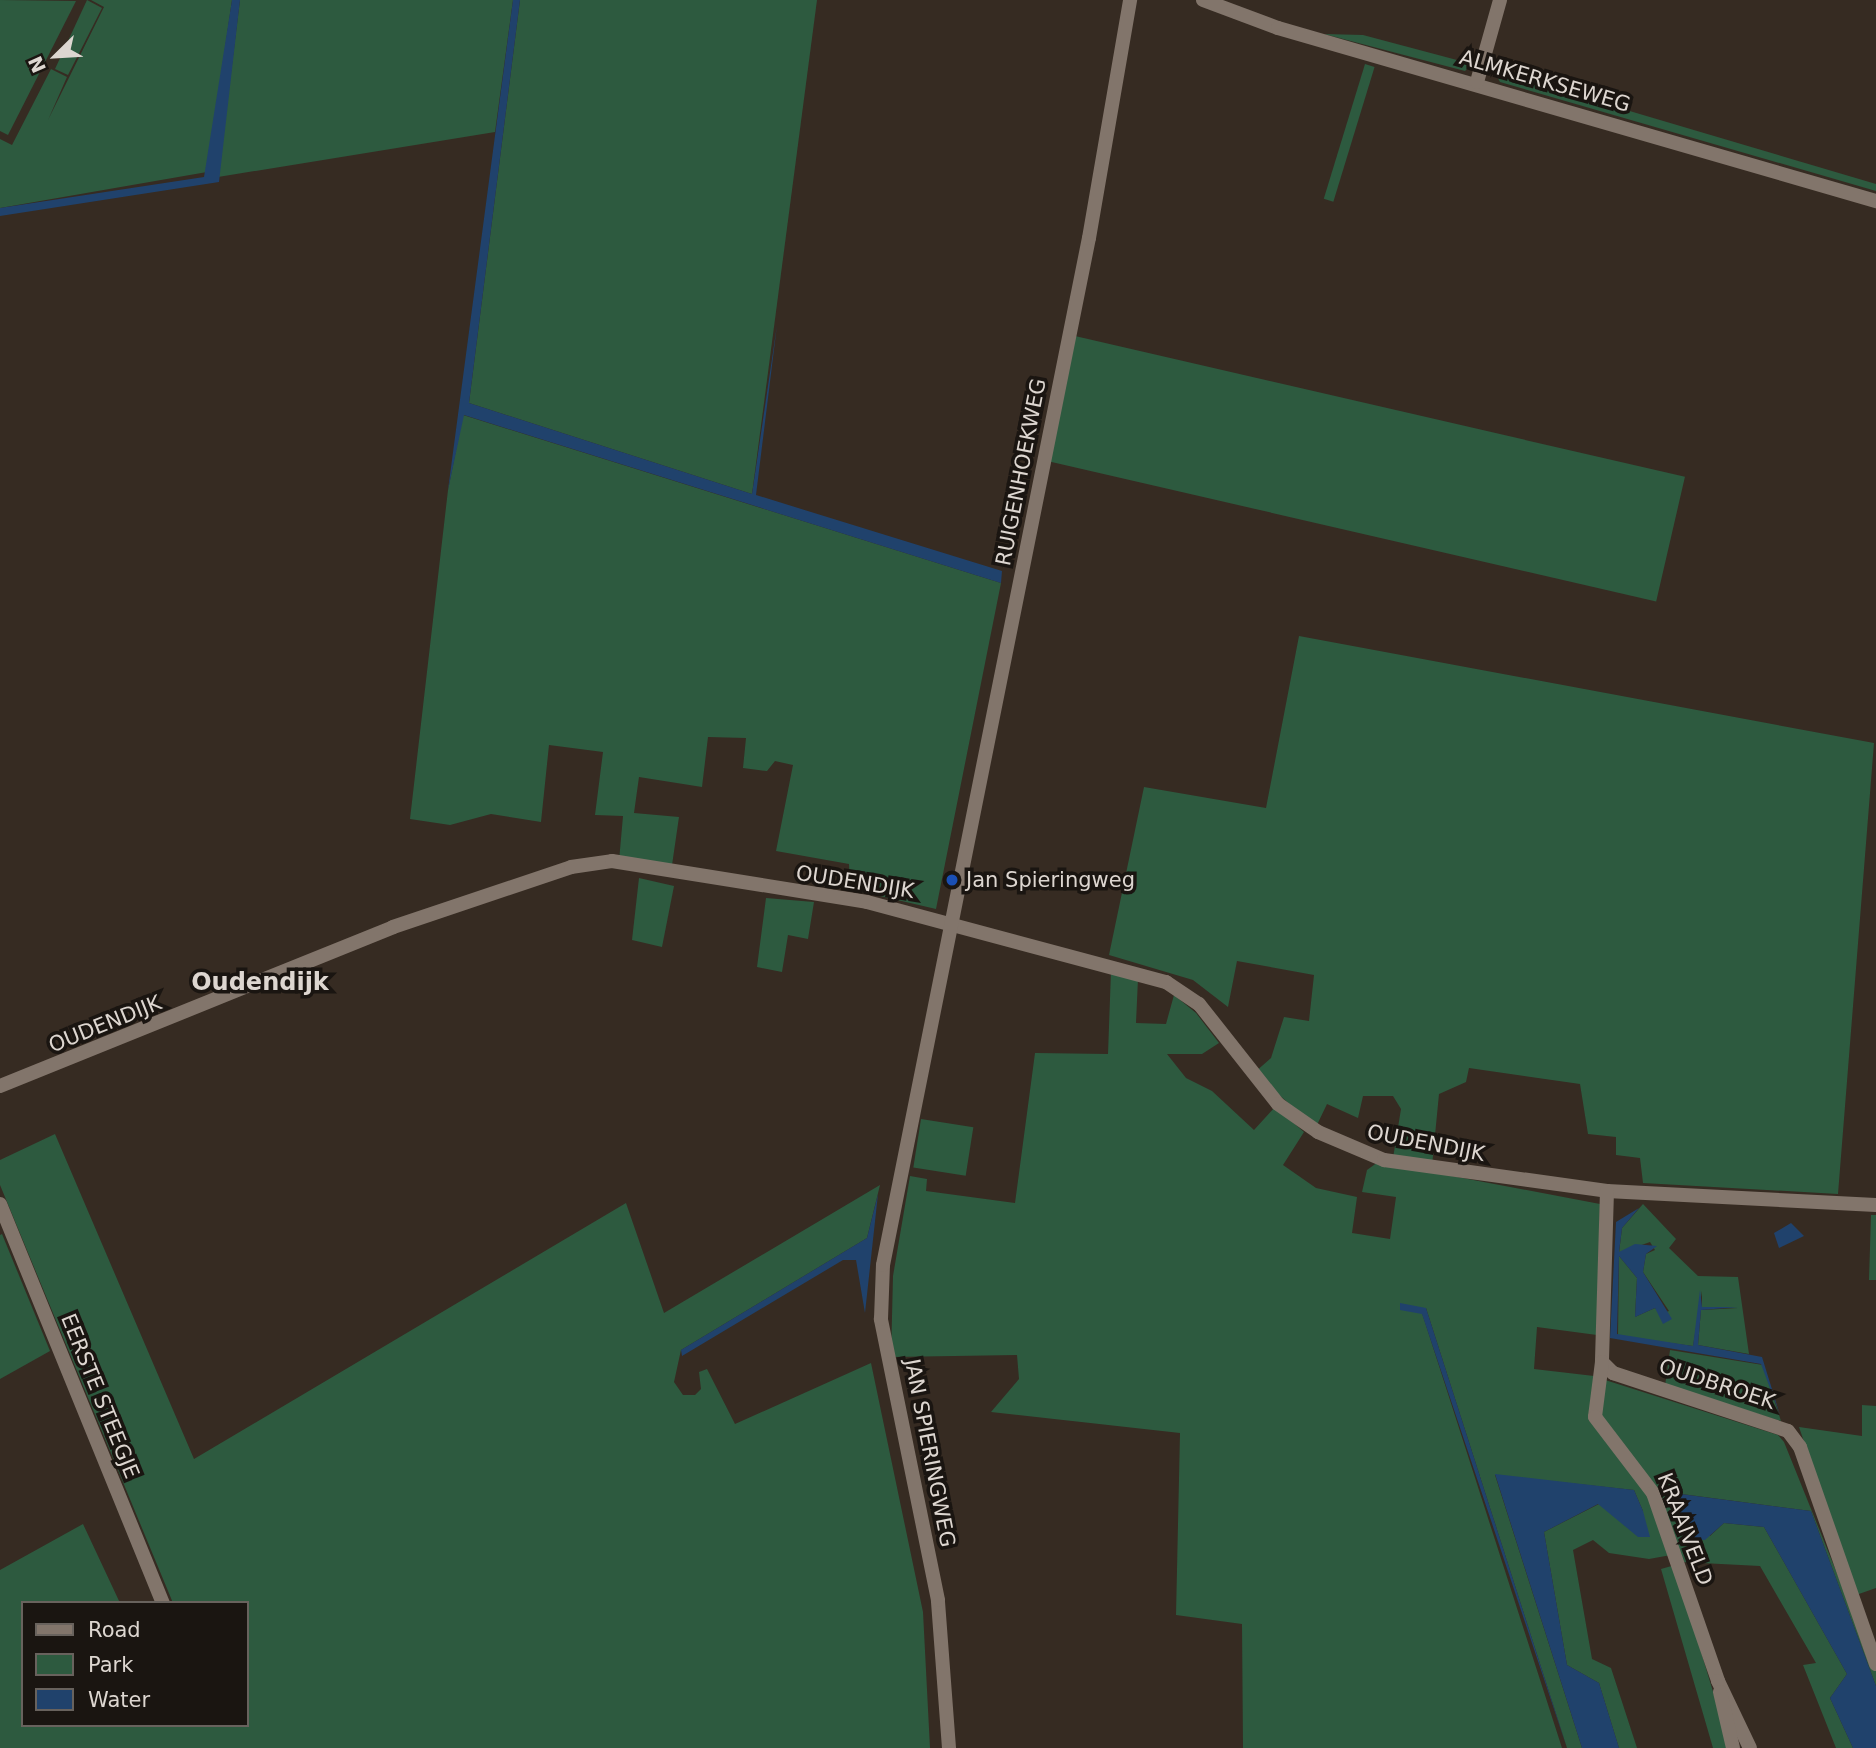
<!DOCTYPE html>
<html>
<head>
<meta charset="utf-8">
<style>
  body { margin:0 }
  #map { position:relative; width:1876px; height:1748px; overflow:hidden; background:#362b22; font-family:"DejaVu Sans",sans-serif }
  div>[style] { position:absolute }
  .green>* { inset:0; background:#2d5a3f; transform-origin:0 0 }
  .water>* { inset:0; background:#20426c }
  .minor>* { height:14px; margin:-7px; padding:0 7px; transform-origin:7px; border-radius:7px; background:#82756b }
  .dots>* { width:19px; height:19px; translate:-50% -50%; box-sizing:border-box; border:4px solid #1a1511; border-radius:50% }
  span { translate:-50% -50%; white-space:nowrap; text-align:center; line-height:1.15; -webkit-text-stroke:7px #1a1511; paint-order:stroke }
  .street-label { font-size:21px; color:#ddd6d0 }
  .poi-label { font-size:21px; color:#ddd6d0 }
  .left { translate:0 -50%; text-align:left }
  .quarter-label { font-size:24px; color:#ddd6d0; font-weight:700 }
  .legend { position:absolute; left:21px; top:1601px; width:228px; height:126px; box-sizing:border-box; background:#1a1511; border:2px solid #68625d; margin:0; padding:9px 12px; list-style:none; font-size:21px; color:#ddd6d0 }
  .legend li { display:flex; align-items:center; gap:14px; height:35px }
  .legend b { width:35px; border:2px solid #68625d }
  .north { position:absolute; left:21px; top:21px; width:70px; height:70px; -webkit-text-stroke:5px #1a1511; paint-order:stroke; rotate:246deg; font-size:19px; font-weight:700; line-height:28px; text-align:center; color:#ddd6d0 }
  .north::after { content:''; display:block; margin:auto; width:24px; height:32px; background:#ddd6d0; clip-path:polygon(50% 0,100% 100%,50% 72%,0 100%) }
</style>
</head>
<body>
<div id="map">
  <div class="green">
    <div style="clip-path:polygon(0 0,76px 1px,8px 135px,0 131px)"></div>
    <div style="clip-path:polygon(87px 0,102px 8px,68px 75px,55px 69px)"></div>
    <div style="clip-path:polygon(91px 0,232px 0,207px 172px,0 208px,0 139px,12px 145px,51px 69px,67px 77px,48px 120px,104px 7px)"></div>
    <div style="clip-path:polygon(240px 0,513px 0,495px 132px,218px 177px)"></div>
    <div style="clip-path:polygon(520px 0,817px 0,752px 494px,469px 403px)"></div>
    <div style="clip-path:polygon(1324px 34px,1363px 35px,1472px 64px,1465px 71px)"></div>
    <div style="left:1365px;top:64px;width:10px;height:141px;rotate:17deg"></div>
    <div style="clip-path:polygon(1494px 71px,1876px 184px,1876px 191px,1500px 82px)"></div>
    <div style="left:1075px;top:336px;width:626px;height:128px;rotate:13deg"></div>
    <div style="clip-path:polygon(463px 415px,1001px 583px,936px 909px,850px 889px,849px 864px,776px 851px,793px 765px,775px 761px,767px 771px,743px 768px,746px 738px,708px 737px,702px 787px,639px 777px,634px 813px,679px 817px,671px 872px,619px 861px,623px 816px,595px 815px,603px 752px,549px 745px,541px 822px,491px 814px,450px 825px,410px 819px,448px 490px)"></div>
    <div style="clip-path:polygon(1299px 636px,1874px 743px,1838px 1194px,1643px 1183px,1640px 1158px,1616px 1155px,1616px 1137px,1588px 1134px,1580px 1084px,1469px 1068px,1466px 1082px,1439px 1094px,1432px 1166px,1393px 1158px,1401px 1109px,1393px 1096px,1363px 1096px,1358px 1118px,1327px 1104px,1316px 1127px,1254px 1073px,1271px 1058px,1284px 1017px,1309px 1021px,1314px 975px,1237px 961px,1228px 1007px,1193px 980px,1109px 955px,1144px 787px,1266px 808px)"></div>
    <div style="clip-path:polygon(639px 878px,674px 886px,662px 947px,632px 940px)"></div>
    <div style="clip-path:polygon(766px 898px,814px 902px,808px 939px,788px 935px,782px 972px,757px 967px)"></div>
    <div style="clip-path:polygon(1111px 971px,1138px 979px,1136px 1023px,1166px 1024px,1174px 995px,1196px 1013px,1219px 1043px,1202px 1054px,1167px 1054px,1186px 1078px,1212px 1091px,1254px 1130px,1275px 1107px,1304px 1132px,1283px 1165px,1316px 1188px,1357px 1197px,1352px 1233px,1390px 1239px,1396px 1197px,1362px 1192px,1367px 1170px,1378px 1162px,1600px 1204px,1597px 1335px,1537px 1327px,1534px 1369px,1594px 1376px,1593px 1416px,1648px 1491px,1671px 1555px,1649px 1559px,1609px 1553px,1593px 1540px,1573px 1550px,1592px 1659px,1611px 1668px,1637px 1748px,1619px 1748px,1599px 1683px,1567px 1665px,1544px 1532px,1599px 1504px,1643px 1511px,1634px 1490px,1495px 1475px,1582px 1748px,1567px 1748px,1426px 1308px,1400px 1308px,1422px 1313px,1562px 1748px,1243px 1748px,1242px 1624px,1176px 1615px,1180px 1433px,991px 1412px,1019px 1379px,1017px 1355px,891px 1357px,893px 1276px,910px 1176px,927px 1179px,926px 1191px,1015px 1203px,1035px 1053px,1108px 1054px)"></div>
    <div style="left:921px;top:1119px;width:53px;height:49px;rotate:9deg"></div>
    <div style="clip-path:polygon(55px 1134px,194px 1459px,626px 1203px,664px 1313px,880px 1185px,867px 1238px,681px 1350px,674px 1382px,683px 1395px,695px 1395px,701px 1389px,699px 1372px,707px 1369px,735px 1424px,871px 1363px,923px 1612px,930px 1748px,0 1748px,0 1570px,83px 1524px,120px 1603px,23px 1603px,23px 1725px,247px 1725px,247px 1603px,173px 1603px,0 1185px,0 1160px)"></div>
    <div style="clip-path:polygon(1643px 1204px,1676px 1239px,1669px 1248px,1698px 1276px,1738px 1277px,1749px 1354px,1698px 1345px,1701px 1310px,1738px 1308px,1702px 1307px,1702px 1291px,1693px 1346px,1618px 1336px,1619px 1256px,1637px 1278px,1635px 1317px,1655px 1308px,1660px 1314px,1669px 1311px,1643px 1272px,1646px 1254px,1655px 1250px,1650px 1242px,1619px 1253px,1622px 1228px)"></div>
    <div style="clip-path:polygon(1871px 1215px,1876px 1215px,1876px 1280px,1869px 1280px)"></div>
    <div style="clip-path:polygon(2px 1234px,50px 1351px,0 1379px,0 1235px)"></div>
    <div style="clip-path:polygon(1670px 1350px,1763px 1365px,1781px 1421px,1665px 1386px)"></div>
    <div style="clip-path:polygon(1602px 1379px,1778px 1435px,1784px 1442px,1876px 1670px,1876px 1686px,1811px 1511px,1674px 1493px,1677px 1512px,1710px 1536px,1724px 1523px,1764px 1527px,1847px 1674px,1830px 1698px,1853px 1748px,1836px 1748px,1803px 1665px,1816px 1663px,1760px 1566px,1682px 1562px,1673px 1534px,1602px 1422px)"></div>
    <div style="clip-path:polygon(1862px 1405px,1876px 1406px,1876px 1588px,1856px 1595px,1799px 1427px,1862px 1436px)"></div>
    <div style="clip-path:polygon(1675px 1565px,1708px 1675px,1730px 1748px,1713px 1748px,1661px 1569px)"></div>
  </div>
  <div class="water">
    <div style="clip-path:polygon(232px 0,240px 0,219px 182px,0 216px,0 208px,204px 177px)"></div>
    <div style="clip-path:polygon(513px 0,520px 0,469px 403px,752px 494px,777px 325px,756px 495px,1002px 571px,1001px 583px,464px 415px,448px 490px)"></div>
    <div style="clip-path:polygon(878px 1194px,865px 1313px,856px 1260px,843px 1260px,682px 1356px,681px 1350px,867px 1238px)"></div>
    <div style="clip-path:polygon(1639px 1208px,1622px 1228px,1619px 1252px,1635px 1244px,1657px 1246px,1646px 1254px,1643px 1272px,1672px 1319px,1663px 1324px,1655px 1308px,1635px 1317px,1637px 1278px,1619px 1256px,1617px 1334px,1693px 1346px,1700px 1290px,1702px 1307px,1738px 1307px,1701px 1310px,1698px 1345px,1762px 1357px,1780px 1415px,1761px 1364px,1610px 1338px,1616px 1222px)"></div>
    <div style="clip-path:polygon(1791px 1223px,1804px 1236px,1779px 1248px,1774px 1233px)"></div>
    <div style="clip-path:polygon(1400px 1303px,1426px 1308px,1567px 1748px,1422px 1314px,1400px 1310px)"></div>
    <div style="clip-path:polygon(1495px 1474px,1634px 1490px,1643px 1511px,1650px 1537px,1638px 1537px,1598px 1504px,1544px 1532px,1567px 1665px,1599px 1683px,1619px 1748px,1582px 1748px)"></div>
    <div style="clip-path:polygon(1673px 1493px,1811px 1511px,1876px 1686px,1876px 1748px,1853px 1748px,1830px 1698px,1847px 1674px,1764px 1527px,1724px 1523px,1705px 1540px,1695px 1539px,1686px 1534px)"></div>
  </div>
  <div class="minor">
    <div style="left:1203px;top:0;width:80px;rotate:20.5deg"></div>
    <div style="left:1278px;top:28px;width:623px;rotate:16.14deg"></div>
    <div style="left:1477px;top:82px;width:85px;rotate:-74.3deg"></div>
    <div style="left:0;top:1086px;width:424px;rotate:-22deg"></div>
    <div style="left:393px;top:927px;width:188px;rotate:-18.6deg"></div>
    <div style="left:571px;top:867px;width:41px;rotate:-8.3deg"></div>
    <div style="left:612px;top:861px;width:258px;rotate:9.1deg"></div>
    <div style="left:867px;top:902px;width:310px;rotate:15deg"></div>
    <div style="left:1166px;top:982px;width:40px;rotate:34deg"></div>
    <div style="left:1199px;top:1004px;width:127px;rotate:51.7deg"></div>
    <div style="left:1278px;top:1104px;width:49px;rotate:35deg"></div>
    <div style="left:1318px;top:1132px;width:72px;rotate:23deg"></div>
    <div style="left:1384px;top:1160px;width:225px;rotate:7.9deg"></div>
    <div style="left:1607px;top:1191px;width:269px;rotate:3deg"></div>
    <div style="left:1607px;top:1191px;width:171px;rotate:91.7deg"></div>
    <div style="left:1602px;top:1362px;width:16px;rotate:45deg"></div>
    <div style="left:1613px;top:1373px;width:184px;rotate:18.3deg"></div>
    <div style="left:1788px;top:1431px;width:20px;rotate:53deg"></div>
    <div style="left:1800px;top:1447px;width:230px;rotate:70.7deg"></div>
    <div style="left:0;top:1204px;width:431px;rotate:67.8deg"></div>
    <div style="left:1602px;top:1362px;width:55px;rotate:97.3deg"></div>
    <div style="left:1595px;top:1417px;width:96px;rotate:52.7deg"></div>
    <div style="left:1653px;top:1493px;width:199px;rotate:70.9deg"></div>
    <div style="left:1718px;top:1681px;width:74px;rotate:64.5deg"></div>
    <div style="left:1720px;top:1692px;width:57px;rotate:76.9deg"></div>
    <div style="left:949px;top:1748px;width:148px;rotate:-94.3deg"></div>
    <div style="left:938px;top:1600px;width:287px;rotate:-101.5deg"></div>
    <div style="left:881px;top:1319px;width:54px;rotate:-87.9deg"></div>
    <div style="left:883px;top:1265px;width:1047px;rotate:-78.66deg"></div>
    <div style="left:1089px;top:238px;width:242px;rotate:-80.2deg"></div>
  </div>
  <div class="dots">
    <div style="left:952px;top:880px;background:#1a4fb4"></div>
  </div>
  <div class="street-label">
    <span style="left:1545px;top:81px;rotate:16deg">ALMKERKSEWEG</span>
    <span style="left:1021px;top:472px;rotate:-79deg">RUIGENHOEKWEG</span>
    <span style="left:855px;top:882px;rotate:9deg">OUDENDIJK</span>
    <span style="left:105px;top:1024px;rotate:-22deg">OUDENDIJK</span>
    <span style="left:1426px;top:1143px;rotate:11deg">OUDENDIJK</span>
    <span style="left:1717px;top:1384px;rotate:18deg">OUDBROEK</span>
    <span style="left:100px;top:1396px;rotate:68deg">EERSTE STEEGJE</span>
    <span style="left:930px;top:1453px;rotate:79deg">JAN SPIERINGWEG</span>
    <span style="left:1685px;top:1529px;rotate:69deg">KRAAIVELD</span>
  </div>
  <div class="poi-label">
    <span class="left" style="left:966px;top:880px">Jan Spieringweg</span>
  </div>
  <div class="quarter-label">
    <span style="left:260px;top:983px">Oudendijk</span>
  </div>
  <ul class="legend">
  <li><b style="height:9px;background:#82756b"></b>Road</li>
  <li><b style="height:19px;background:#2d5a3f"></b>Park</li>
  <li><b style="height:19px;background:#20426c"></b>Water</li>
  </ul>
  <div class="north">N</div>
</div>
</body>
</html>
